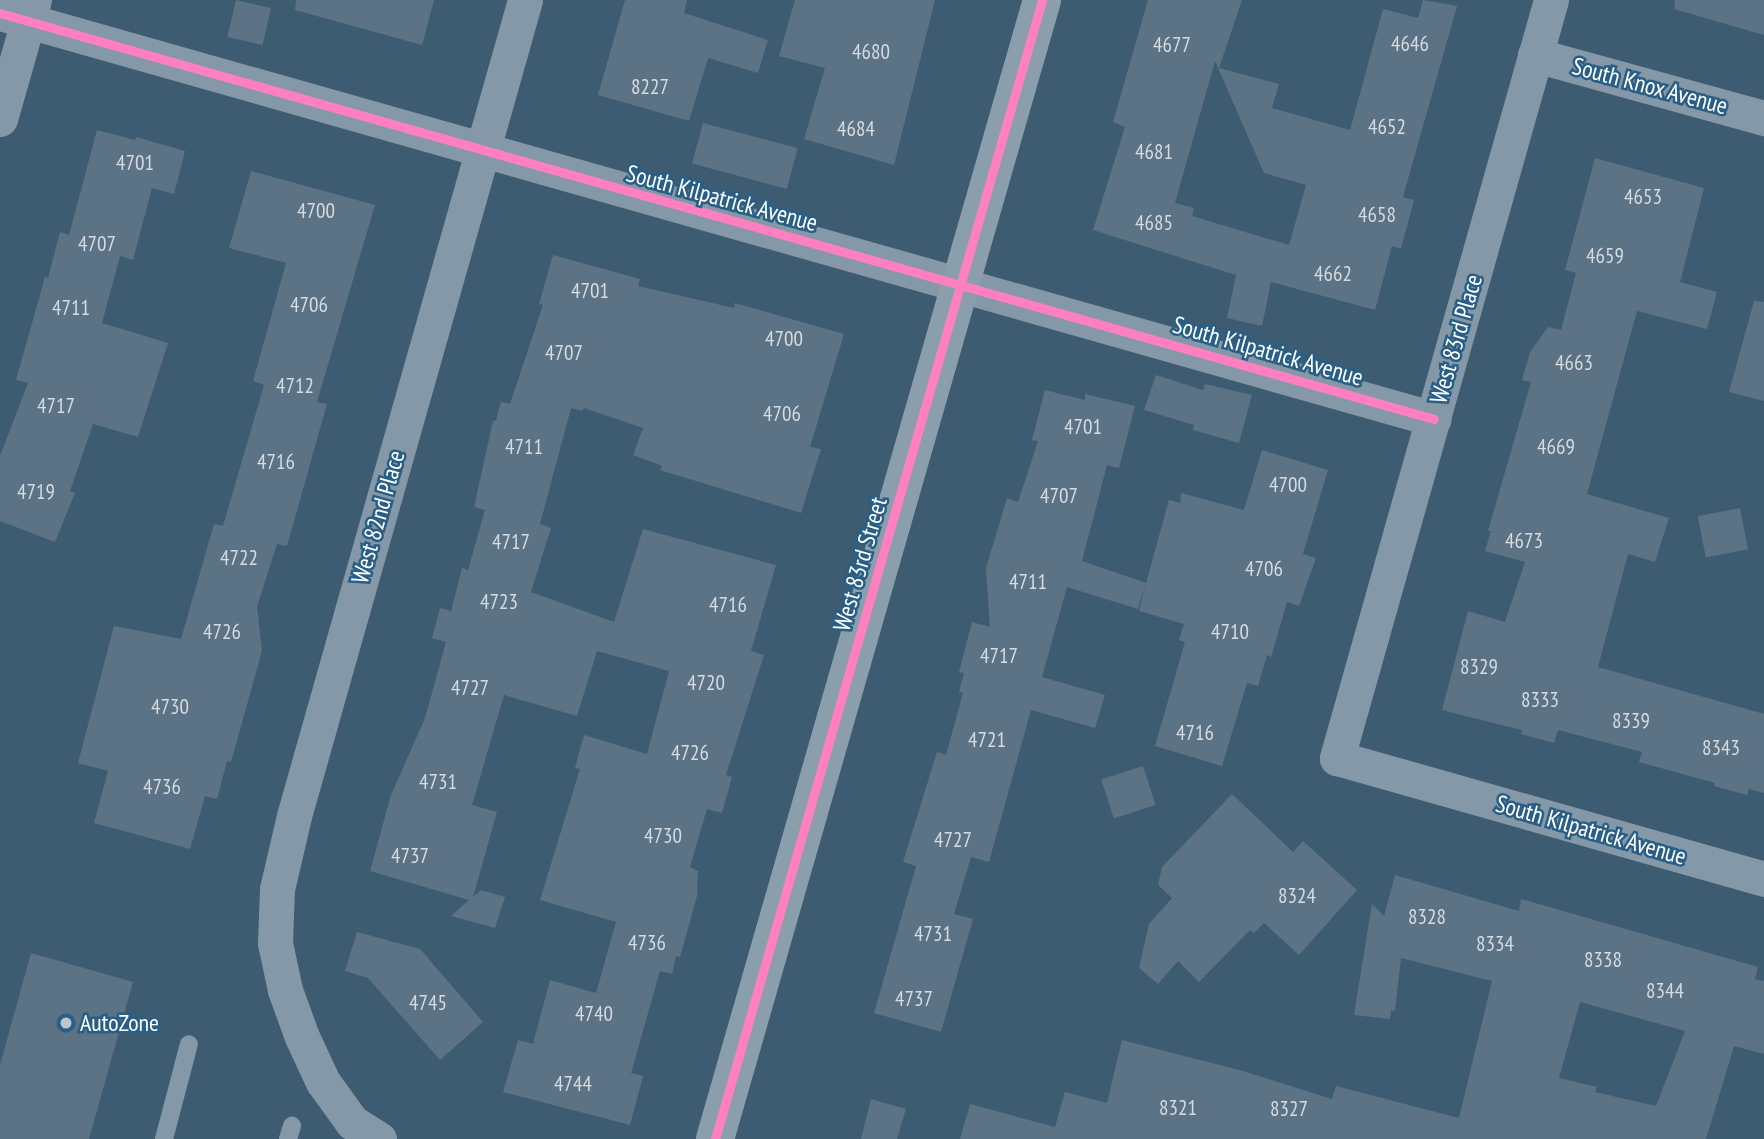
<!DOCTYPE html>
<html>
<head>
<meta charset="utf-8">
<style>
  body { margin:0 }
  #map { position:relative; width:1764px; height:1139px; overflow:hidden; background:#3e5c71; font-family:"PT Sans Narrow",sans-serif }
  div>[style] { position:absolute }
  .building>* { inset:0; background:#5b7384; transform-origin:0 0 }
  .lane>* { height:18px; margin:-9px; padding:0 9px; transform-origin:9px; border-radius:9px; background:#8598a7 }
  .street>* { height:35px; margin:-17.5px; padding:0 17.5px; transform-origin:17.5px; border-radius:17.5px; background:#8598a7 }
  .secondary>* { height:38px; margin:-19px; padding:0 19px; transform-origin:19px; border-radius:19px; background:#8b9eac }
  .cycleway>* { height:9px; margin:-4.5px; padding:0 4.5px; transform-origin:4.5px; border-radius:4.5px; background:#ff80c0 }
  .dots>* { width:19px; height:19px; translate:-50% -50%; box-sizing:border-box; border:4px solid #295f86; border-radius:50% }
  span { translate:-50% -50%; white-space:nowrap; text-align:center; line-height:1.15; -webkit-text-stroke:5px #295f86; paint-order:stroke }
  .number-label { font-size:21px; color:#d6dce0 }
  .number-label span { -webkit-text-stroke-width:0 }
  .street-label { font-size:24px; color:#fff }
  .poi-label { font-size:24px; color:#fff }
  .left { translate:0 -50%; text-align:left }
</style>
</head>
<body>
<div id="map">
  <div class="building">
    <div style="left:236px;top:0;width:36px;height:38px;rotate:13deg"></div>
    <div style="clip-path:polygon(296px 0,434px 0,422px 45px,295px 10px)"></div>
    <div style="clip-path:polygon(625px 0,687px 0,684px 13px,768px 40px,758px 73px,708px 58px,689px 121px,598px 95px)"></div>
    <div style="clip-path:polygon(795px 0,935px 0,894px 165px,804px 139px,825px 68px,779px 56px)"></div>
    <div style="clip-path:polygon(evenodd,1148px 0,1242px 0,1219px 68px,1279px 84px,1272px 108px,1350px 130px,1383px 9px,1418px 18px,1423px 0,1457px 6px,1403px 197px,1414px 200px,1401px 249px,1392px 246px,1375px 310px,1271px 282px,1262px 326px,1227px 318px,1236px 275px,1093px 230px,1125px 127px,1113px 122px,1148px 0,1215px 61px,1264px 173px,1306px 185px,1289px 245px,1192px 216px,1194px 208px,1175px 203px,1215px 61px)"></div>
    <div style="clip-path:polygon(1675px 0,1764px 0,1764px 35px,1674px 9px)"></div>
    <div style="left:703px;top:123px;width:98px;height:42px;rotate:15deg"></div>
    <div style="clip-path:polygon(97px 130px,135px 140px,136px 137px,185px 151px,174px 194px,152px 188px,133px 260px,120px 256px,102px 323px,168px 343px,138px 437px,93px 424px,70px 491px,75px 493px,55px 542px,0 521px,0 456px,28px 383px,16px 380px,45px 277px,48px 278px,60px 232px,69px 235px)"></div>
    <div style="clip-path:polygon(1595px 158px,1704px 188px,1680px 282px,1717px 292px,1707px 329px,1637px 311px,1587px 494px,1669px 518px,1655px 562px,1628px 554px,1598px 667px,1764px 714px,1764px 793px,1749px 789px,1747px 795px,1714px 786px,1715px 783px,1639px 762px,1642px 752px,1558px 730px,1554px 743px,1521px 734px,1522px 730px,1442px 710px,1468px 611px,1505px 622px,1525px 562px,1485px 551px,1491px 531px,1488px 531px,1531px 382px,1522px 380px,1530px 352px,1548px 327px,1561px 330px,1576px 273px,1565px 270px)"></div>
    <div style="clip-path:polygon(251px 171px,375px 205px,317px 402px,327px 404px,287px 546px,277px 544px,257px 607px,262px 651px,231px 762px,227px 761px,217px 799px,205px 796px,190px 849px,94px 823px,108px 771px,78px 763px,114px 626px,181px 639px,214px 524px,223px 526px,264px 385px,253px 381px,286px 263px,229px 248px)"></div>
    <div style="clip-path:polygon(553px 255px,640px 279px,638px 286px,734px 308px,735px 303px,844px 334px,810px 447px,821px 449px,801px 513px,660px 470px,662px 466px,633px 455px,643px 428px,584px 408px,582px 411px,571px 408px,540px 524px,551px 528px,531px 592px,614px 622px,643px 529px,776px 565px,751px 651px,764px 655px,726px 775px,732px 777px,722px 813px,707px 809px,690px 867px,698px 871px,697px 896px,680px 957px,676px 956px,672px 974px,660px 971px,631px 1073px,643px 1076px,630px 1125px,503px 1092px,518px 1040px,533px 1044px,550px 980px,596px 993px,616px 922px,540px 900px,580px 769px,575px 768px,584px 735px,647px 754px,669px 671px,597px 651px,577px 716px,504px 695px,472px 805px,497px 812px,473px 897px,481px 890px,505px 897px,495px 928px,451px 916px,469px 900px,370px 871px,391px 795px,425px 718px,446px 642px,432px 638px,440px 608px,451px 611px,462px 568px,468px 570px,485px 510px,474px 507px,493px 421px,496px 420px,501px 402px,510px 404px,543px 305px,539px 304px)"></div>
    <div style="clip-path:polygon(1754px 301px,1764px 302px,1764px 401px,1729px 392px)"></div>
    <div style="clip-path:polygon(1156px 375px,1203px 390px,1205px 384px,1252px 395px,1239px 443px,1193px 430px,1194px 425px,1144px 410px)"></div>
    <div style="clip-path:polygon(1045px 390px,1085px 400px,1085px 394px,1135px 406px,1119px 468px,1107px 465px,1082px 561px,1146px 583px,1169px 500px,1180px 503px,1181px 493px,1244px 510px,1262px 450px,1328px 470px,1303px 554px,1316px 558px,1299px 606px,1287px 602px,1271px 657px,1267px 655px,1258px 686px,1247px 683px,1222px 766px,1155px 746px,1185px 642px,1179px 640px,1184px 624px,1139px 611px,1146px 583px,1138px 609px,1067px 587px,1042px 677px,1105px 695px,1095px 728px,1031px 710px,989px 862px,971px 857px,954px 914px,973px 919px,941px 1032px,874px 1013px,916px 866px,903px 862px,937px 752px,946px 755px,963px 693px,959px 692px,964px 673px,959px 672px,972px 622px,990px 627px,986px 568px,1007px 498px,1018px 502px,1038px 441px,1032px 440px)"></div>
    <div style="left:1740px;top:508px;width:42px;height:43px;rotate:79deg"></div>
    <div style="left:1143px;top:766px;width:41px;height:44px;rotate:72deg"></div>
    <div style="clip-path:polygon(1232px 794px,1293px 852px,1303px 841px,1357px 890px,1299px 955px,1264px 923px,1254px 933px,1250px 930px,1199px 982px,1178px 961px,1158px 984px,1139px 968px,1149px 924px,1172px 898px,1158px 885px,1162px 867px)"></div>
    <div style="clip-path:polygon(evenodd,1395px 875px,1519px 911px,1521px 899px,1758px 967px,1755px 979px,1764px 981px,1764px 1054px,1734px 1046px,1706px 1139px,960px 1139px,970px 1104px,1055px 1127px,1065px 1092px,1107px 1103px,1122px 1040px,1243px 1071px,1332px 1099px,1336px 1086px,1459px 1118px,1492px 981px,1401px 958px,1395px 1011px,1391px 1010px,1390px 1019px,1354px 1015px,1372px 904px,1384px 916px,1395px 875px,1580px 1002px,1685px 1031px,1656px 1106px,1595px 1092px,1597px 1087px,1559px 1078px,1580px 1002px)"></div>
    <div style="clip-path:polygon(357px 932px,420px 949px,483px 1022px,440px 1060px,368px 978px,345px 971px)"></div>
    <div style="clip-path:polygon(31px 953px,133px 982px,89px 1139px,0 1139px,0 1065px)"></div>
    <div style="clip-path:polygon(871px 1099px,906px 1109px,897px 1139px,861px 1139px)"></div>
  </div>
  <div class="lane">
    <div style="left:164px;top:1139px;width:98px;rotate:-75.3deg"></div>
    <div style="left:288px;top:1139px;width:14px;rotate:-73deg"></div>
  </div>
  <div class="street">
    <div style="left:1551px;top:0;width:788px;rotate:105.77deg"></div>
    <div style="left:1337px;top:758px;width:444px;rotate:15.8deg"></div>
    <div style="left:0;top:13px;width:1490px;rotate:15.81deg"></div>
    <div style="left:1535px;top:55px;width:238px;rotate:15.4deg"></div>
    <div style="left:0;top:119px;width:124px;rotate:-74.1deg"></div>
    <div style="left:379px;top:1139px;width:32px;rotate:-148deg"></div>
    <div style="left:352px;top:1122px;width:49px;rotate:-125.9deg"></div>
    <div style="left:323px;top:1082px;width:50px;rotate:-115deg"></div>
    <div style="left:302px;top:1037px;width:50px;rotate:-109.9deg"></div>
    <div style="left:285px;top:990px;width:48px;rotate:-102deg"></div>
    <div style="left:275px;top:943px;width:54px;rotate:-87.9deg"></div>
    <div style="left:277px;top:889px;width:75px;rotate:-76.9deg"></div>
    <div style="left:294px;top:816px;width:848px;rotate:-74.19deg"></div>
  </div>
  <div class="secondary">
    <div style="left:715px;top:1139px;width:1185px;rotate:-73.98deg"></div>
  </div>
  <div class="cycleway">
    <div style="left:0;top:13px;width:1490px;rotate:15.81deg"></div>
    <div style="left:715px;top:1139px;width:1185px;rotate:-73.98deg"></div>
  </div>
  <div class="dots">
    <div style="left:66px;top:1023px;background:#bbc6cd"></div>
  </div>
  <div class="number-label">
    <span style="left:1410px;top:44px">4646</span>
    <span style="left:1172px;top:45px">4677</span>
    <span style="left:871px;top:52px">4680</span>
    <span style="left:650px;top:87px">8227</span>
    <span style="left:1387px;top:127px">4652</span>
    <span style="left:856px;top:129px">4684</span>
    <span style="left:1154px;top:152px">4681</span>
    <span style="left:135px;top:163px">4701</span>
    <span style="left:1643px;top:197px">4653</span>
    <span style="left:316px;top:211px">4700</span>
    <span style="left:1377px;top:215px">4658</span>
    <span style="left:1154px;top:223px">4685</span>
    <span style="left:97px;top:244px">4707</span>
    <span style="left:1605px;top:256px">4659</span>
    <span style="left:1333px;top:274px">4662</span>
    <span style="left:590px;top:291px">4701</span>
    <span style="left:309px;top:305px">4706</span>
    <span style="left:71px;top:308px">4711</span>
    <span style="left:784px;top:339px">4700</span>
    <span style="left:564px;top:353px">4707</span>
    <span style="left:1574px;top:363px">4663</span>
    <span style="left:295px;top:386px">4712</span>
    <span style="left:56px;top:406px">4717</span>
    <span style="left:782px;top:414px">4706</span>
    <span style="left:1083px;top:427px">4701</span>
    <span style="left:524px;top:447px">4711</span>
    <span style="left:1556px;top:447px">4669</span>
    <span style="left:276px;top:462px">4716</span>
    <span style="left:1288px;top:485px">4700</span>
    <span style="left:36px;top:492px">4719</span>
    <span style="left:1059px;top:496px">4707</span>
    <span style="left:1524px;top:541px">4673</span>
    <span style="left:511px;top:542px">4717</span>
    <span style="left:239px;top:558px">4722</span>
    <span style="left:1264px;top:569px">4706</span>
    <span style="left:1028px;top:582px">4711</span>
    <span style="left:499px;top:602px">4723</span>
    <span style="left:728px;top:605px">4716</span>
    <span style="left:222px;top:632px">4726</span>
    <span style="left:1230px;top:632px">4710</span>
    <span style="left:999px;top:656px">4717</span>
    <span style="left:1479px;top:667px">8329</span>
    <span style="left:706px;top:683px">4720</span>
    <span style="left:470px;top:688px">4727</span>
    <span style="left:1540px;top:700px">8333</span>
    <span style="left:170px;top:707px">4730</span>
    <span style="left:1631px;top:721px">8339</span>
    <span style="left:1195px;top:733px">4716</span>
    <span style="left:987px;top:740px">4721</span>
    <span style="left:1721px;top:748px">8343</span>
    <span style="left:690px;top:753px">4726</span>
    <span style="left:438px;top:782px">4731</span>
    <span style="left:162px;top:787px">4736</span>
    <span style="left:663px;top:836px">4730</span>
    <span style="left:953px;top:840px">4727</span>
    <span style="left:410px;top:856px">4737</span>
    <span style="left:1297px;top:896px">8324</span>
    <span style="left:1427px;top:917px">8328</span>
    <span style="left:933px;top:934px">4731</span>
    <span style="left:647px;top:943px">4736</span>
    <span style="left:1495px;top:944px">8334</span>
    <span style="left:1603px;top:960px">8338</span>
    <span style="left:1665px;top:991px">8344</span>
    <span style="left:914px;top:999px">4737</span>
    <span style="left:428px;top:1003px">4745</span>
    <span style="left:594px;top:1014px">4740</span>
    <span style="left:573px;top:1084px">4744</span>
    <span style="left:1178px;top:1108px">8321</span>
    <span style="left:1289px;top:1109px">8327</span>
  </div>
  <div class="street-label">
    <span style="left:1650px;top:86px;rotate:15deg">South Knox Avenue</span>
    <span style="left:722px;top:198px;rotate:15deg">South Kilpatrick Avenue</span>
    <span style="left:1456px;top:339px;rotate:-74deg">West 83rd Place</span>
    <span style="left:1268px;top:351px;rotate:16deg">South Kilpatrick Avenue</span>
    <span style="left:378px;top:517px;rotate:-74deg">West 82nd Place</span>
    <span style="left:860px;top:564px;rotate:-74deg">West 83rd Street</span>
    <span style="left:1591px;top:830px;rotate:16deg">South Kilpatrick Avenue</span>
  </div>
  <div class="poi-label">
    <span class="left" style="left:80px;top:1023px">AutoZone</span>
  </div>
</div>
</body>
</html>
